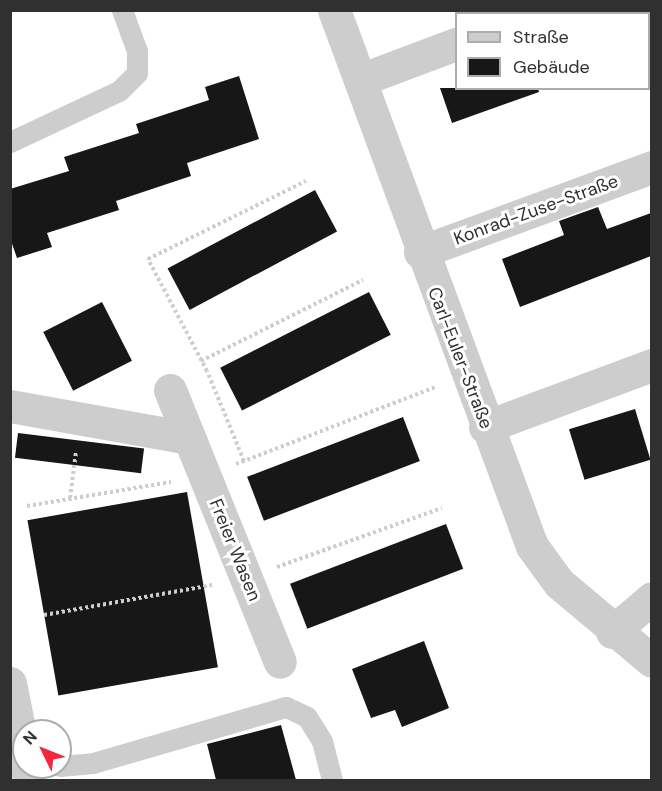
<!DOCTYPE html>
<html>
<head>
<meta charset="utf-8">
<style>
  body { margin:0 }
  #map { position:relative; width:662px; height:791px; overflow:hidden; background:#fff; font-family:"DM Sans",sans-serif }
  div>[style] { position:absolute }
  .building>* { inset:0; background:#171717; transform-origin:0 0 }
  .path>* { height:4px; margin-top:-2px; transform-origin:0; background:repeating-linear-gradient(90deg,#cdcdcd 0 3px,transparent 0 6px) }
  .lane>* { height:21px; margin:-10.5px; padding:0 10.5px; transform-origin:10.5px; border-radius:10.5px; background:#cdcdcd }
  .street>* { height:33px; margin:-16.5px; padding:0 16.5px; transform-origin:16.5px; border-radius:16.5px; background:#cdcdcd }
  span { translate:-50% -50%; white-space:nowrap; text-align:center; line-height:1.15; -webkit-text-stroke:6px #fff; paint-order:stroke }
  .street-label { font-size:18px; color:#303030 }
  .frame { position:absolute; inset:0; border:12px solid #303030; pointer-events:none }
  .legend { position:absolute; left:455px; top:12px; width:195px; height:78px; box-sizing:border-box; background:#fff; border:2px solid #acacac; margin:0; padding:8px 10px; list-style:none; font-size:18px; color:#303030 }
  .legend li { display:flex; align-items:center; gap:12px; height:30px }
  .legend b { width:30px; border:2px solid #acacac }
  .north { position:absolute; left:12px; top:719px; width:60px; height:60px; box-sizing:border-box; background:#fff; border:2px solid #acacac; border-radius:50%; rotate:313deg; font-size:16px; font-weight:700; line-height:24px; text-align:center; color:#303030 }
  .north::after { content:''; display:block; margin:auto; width:21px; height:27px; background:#f3263c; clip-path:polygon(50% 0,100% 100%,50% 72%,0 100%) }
</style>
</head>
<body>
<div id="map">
  <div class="building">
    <div style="clip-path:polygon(239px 76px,259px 139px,187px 163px,191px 176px,116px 201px,119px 210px,47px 233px,52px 247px,17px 258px,10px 238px,10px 189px,69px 171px,64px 157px,139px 133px,136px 124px,209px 100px,205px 87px)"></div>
    <div style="clip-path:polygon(440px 88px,538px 88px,539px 92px,452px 123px)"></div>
    <div style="left:315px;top:190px;width:47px;height:167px;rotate:62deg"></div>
    <div style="clip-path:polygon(598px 207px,607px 229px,651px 213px,651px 256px,520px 307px,502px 259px,564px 235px,559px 221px)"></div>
    <div style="left:369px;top:292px;width:48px;height:167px;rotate:63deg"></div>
    <div style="left:102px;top:302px;width:66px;height:66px;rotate:63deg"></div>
    <div style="left:635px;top:409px;width:53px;height:69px;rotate:73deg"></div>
    <div style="left:403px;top:417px;width:47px;height:167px;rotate:69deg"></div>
    <div style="left:18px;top:433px;width:127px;height:25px;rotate:7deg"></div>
    <div style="left:187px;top:492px;width:178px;height:162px;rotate:80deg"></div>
    <div style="left:446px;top:524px;width:48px;height:167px;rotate:69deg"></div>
    <div style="clip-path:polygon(424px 641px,449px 708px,402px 727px,395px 710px,371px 718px,352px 669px)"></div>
    <div style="clip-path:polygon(281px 725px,296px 780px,216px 780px,207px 744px)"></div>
  </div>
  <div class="path">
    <div style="left:201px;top:361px;width:181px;rotate:-26.6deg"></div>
    <div style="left:244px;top:461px;width:97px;rotate:-112.3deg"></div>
    <div style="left:207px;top:371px;width:127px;rotate:-117.8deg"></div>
    <div style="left:148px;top:259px;width:176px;rotate:-26.3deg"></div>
    <div style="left:236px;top:464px;width:214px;rotate:-21.1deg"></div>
    <div style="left:70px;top:498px;width:46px;rotate:-82.6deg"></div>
    <div style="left:27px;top:506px;width:146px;rotate:-9.5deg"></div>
    <div style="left:277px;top:567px;width:175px;rotate:-19.7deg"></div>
    <div style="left:44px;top:615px;width:171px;rotate:-10.1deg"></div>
  </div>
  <div class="lane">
    <div style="left:10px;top:142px;width:120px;rotate:-25.1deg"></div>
    <div style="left:119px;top:91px;width:25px;rotate:-45deg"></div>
    <div style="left:137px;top:73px;width:22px;rotate:-90deg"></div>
    <div style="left:137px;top:51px;width:44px;rotate:-110.1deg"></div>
    <div style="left:60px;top:766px;width:33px;rotate:-5deg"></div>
    <div style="left:93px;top:763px;width:201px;rotate:-16.2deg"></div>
    <div style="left:286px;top:707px;width:23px;rotate:25deg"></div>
    <div style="left:307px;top:717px;width:28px;rotate:58deg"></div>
    <div style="left:322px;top:741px;width:40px;rotate:75.6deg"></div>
  </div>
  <div class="street">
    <div style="left:334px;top:10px;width:571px;rotate:69.73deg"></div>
    <div style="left:532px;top:546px;width:46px;rotate:53.9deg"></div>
    <div style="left:559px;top:583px;width:121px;rotate:40deg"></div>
    <div style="left:539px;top:14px;width:9px;rotate:-27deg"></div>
    <div style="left:360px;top:80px;width:103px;rotate:-20.6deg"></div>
    <div style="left:420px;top:252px;width:247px;rotate:-20.1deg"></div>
    <div style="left:170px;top:390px;width:293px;rotate:68deg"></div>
    <div style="left:10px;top:406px;width:182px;rotate:10.1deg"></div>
    <div style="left:485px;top:427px;width:178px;rotate:-20.4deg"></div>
    <div style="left:612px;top:632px;width:52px;rotate:-40.4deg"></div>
    <div style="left:10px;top:683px;width:71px;rotate:78.7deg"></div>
    <div style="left:27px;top:767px;width:13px;rotate:81deg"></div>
  </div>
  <div class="street-label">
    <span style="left:536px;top:210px;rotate:-20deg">Konrad-Zuse-Straße</span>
    <span style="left:460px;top:358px;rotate:69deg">Carl-Euler-Straße</span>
    <span style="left:235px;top:550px;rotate:68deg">Freier Wasen</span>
  </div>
  <div class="frame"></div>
  <ul class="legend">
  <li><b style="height:8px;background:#cdcdcd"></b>Straße</li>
  <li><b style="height:16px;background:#171717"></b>Gebäude</li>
  </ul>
  <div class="north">N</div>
</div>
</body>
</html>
